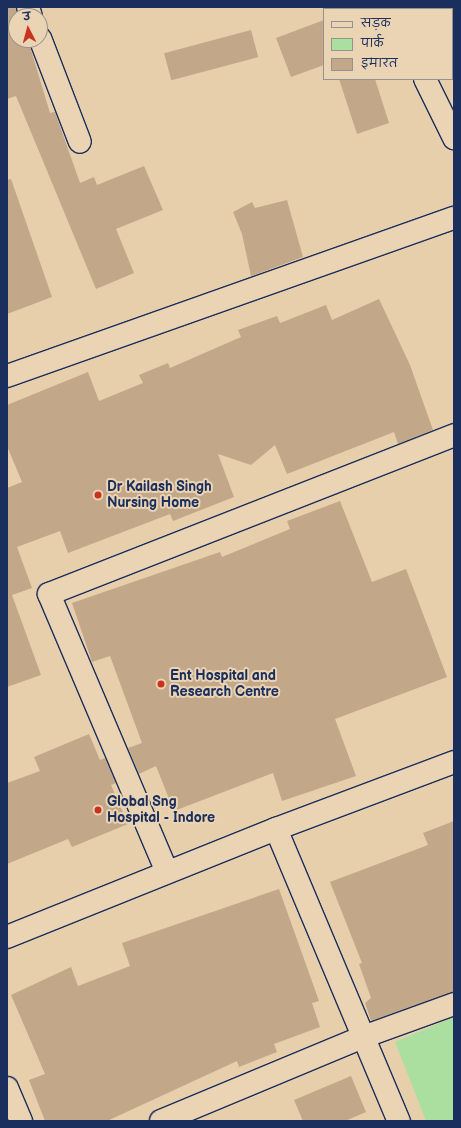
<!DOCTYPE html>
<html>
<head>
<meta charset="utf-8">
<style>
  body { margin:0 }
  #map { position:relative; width:461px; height:1128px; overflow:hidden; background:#e7cfac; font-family:"Balsamiq Sans","Playpen Sans Deva",sans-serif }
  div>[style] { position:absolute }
  .green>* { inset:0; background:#abdfa0 }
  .building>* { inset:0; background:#c2a788; transform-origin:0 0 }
  .roads { filter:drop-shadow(1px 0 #1b2f5e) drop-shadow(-1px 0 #1b2f5e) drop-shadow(0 1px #1b2f5e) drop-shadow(0 -1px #1b2f5e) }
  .minor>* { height:22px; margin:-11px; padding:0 11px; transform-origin:11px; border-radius:11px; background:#ead4b3 }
  .dots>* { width:11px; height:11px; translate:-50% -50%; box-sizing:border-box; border:2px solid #ead4b3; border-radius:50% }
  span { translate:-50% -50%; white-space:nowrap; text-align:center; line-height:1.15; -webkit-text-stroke:4px #ead4b3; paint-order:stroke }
  .poi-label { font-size:14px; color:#1b2f5e; font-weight:700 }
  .left { translate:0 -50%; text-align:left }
  .frame { position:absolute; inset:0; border:8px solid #1b2f5e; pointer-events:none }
  .legend { position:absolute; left:323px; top:8px; width:130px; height:72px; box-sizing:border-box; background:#ead4b3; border:1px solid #979291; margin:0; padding:5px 7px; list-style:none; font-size:12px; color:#1b2f5e }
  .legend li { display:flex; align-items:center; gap:8px; height:20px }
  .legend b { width:20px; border:1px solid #979291 }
  .north { position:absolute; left:8px; top:8px; width:40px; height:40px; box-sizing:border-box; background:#ead4b3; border:1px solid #979291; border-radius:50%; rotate:354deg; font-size:11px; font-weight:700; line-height:16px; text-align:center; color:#1b2f5e }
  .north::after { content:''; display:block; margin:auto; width:14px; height:18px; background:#c8321e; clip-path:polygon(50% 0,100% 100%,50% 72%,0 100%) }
</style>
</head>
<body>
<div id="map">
  <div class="green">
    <div style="clip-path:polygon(454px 1017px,454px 1121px,426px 1121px,395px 1042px)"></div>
  </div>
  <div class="building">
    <div style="clip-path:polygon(7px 7px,16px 7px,16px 40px,28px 40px,50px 113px,55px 112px,80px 183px,94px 177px,97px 185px,144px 166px,163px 210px,116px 229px,134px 273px,96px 289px,16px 96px,7px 99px)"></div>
    <div style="clip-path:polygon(324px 20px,324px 65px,291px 77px,276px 38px)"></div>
    <div style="left:251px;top:30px;width:28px;height:90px;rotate:75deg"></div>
    <div style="clip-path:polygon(339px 79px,375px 79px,389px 123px,357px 134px)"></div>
    <div style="clip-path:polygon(11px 179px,52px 297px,7px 314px,7px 180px)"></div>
    <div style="clip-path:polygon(287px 200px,303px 257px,251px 276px,242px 234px,233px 212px,252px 202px,255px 208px)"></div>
    <div style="clip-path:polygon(379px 299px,410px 365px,433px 430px,398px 444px,394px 432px,287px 474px,275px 445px,251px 465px,218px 454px,234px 497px,173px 521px,170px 514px,68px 553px,60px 531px,17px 547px,32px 588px,12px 595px,41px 675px,7px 687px,7px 488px,22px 482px,7px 446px,7px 405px,88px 372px,99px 401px,143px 383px,139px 375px,168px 363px,170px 368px,241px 337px,238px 330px,277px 316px,280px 323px,326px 305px,332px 320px)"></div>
    <div style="clip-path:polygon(340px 501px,372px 582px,406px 569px,447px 677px,335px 719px,356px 776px,282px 801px,273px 773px,174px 811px,156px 766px,139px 774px,128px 748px,142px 743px,110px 656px,92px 662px,72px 603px,220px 552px,222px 557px,290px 529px,287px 521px)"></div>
    <div style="clip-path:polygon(89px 734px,100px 760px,105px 758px,116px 783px,111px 785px,128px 824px,72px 847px,68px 839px,7px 864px,7px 783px,40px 771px,34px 757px)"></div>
    <div style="clip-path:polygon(454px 821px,454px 992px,371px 1021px,365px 1003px,371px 998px,359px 964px,362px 963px,330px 882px,428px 845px,423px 833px)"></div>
    <div style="clip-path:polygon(279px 889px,319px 1001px,312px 1003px,320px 1027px,274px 1044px,277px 1052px,239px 1067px,237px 1061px,107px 1121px,45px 1121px,29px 1080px,45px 1074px,11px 995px,71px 967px,78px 986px,130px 966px,122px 943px)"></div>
    <div style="clip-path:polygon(351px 1076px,366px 1112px,345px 1121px,303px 1121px,294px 1100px)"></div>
  </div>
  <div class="roads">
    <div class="minor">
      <div style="left:28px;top:7px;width:9px;rotate:72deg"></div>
      <div style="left:390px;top:7px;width:2px;rotate:63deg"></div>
      <div style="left:441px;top:7px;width:2px;rotate:90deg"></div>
      <div style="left:452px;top:36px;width:5px;rotate:68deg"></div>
      <div style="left:40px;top:38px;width:111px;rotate:69deg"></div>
      <div style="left:425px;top:79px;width:66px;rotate:63.8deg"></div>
      <div style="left:7px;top:376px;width:474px;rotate:-19.5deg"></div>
      <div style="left:276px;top:829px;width:317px;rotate:67.2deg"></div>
      <div style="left:167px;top:872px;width:302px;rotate:-113deg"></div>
      <div style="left:49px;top:594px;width:435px;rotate:-21.4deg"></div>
      <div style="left:7px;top:937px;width:290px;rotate:-21.9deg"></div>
      <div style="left:276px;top:829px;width:190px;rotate:-20.6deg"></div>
      <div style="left:7px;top:1088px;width:36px;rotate:67deg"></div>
      <div style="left:161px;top:1121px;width:219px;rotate:-22.6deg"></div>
      <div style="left:363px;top:1037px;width:97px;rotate:-19.9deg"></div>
    </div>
  </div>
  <div class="dots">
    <div style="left:98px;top:495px;background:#c8321e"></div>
    <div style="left:161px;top:684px;background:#c8321e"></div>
    <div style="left:98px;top:810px;background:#c8321e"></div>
  </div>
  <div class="poi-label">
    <span class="left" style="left:107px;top:495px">Dr Kailash Singh<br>Nursing Home</span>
    <span class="left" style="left:170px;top:684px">Ent Hospital and<br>Research Centre</span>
    <span class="left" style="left:107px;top:810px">Global Sng<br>Hospital - Indore</span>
  </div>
  <div class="frame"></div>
  <ul class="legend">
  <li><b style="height:5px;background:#ead4b3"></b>सड़क</li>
  <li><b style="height:11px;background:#abdfa0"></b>पार्क</li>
  <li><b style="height:11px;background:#c2a788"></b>इमारत</li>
  </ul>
  <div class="north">उ</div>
</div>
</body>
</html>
